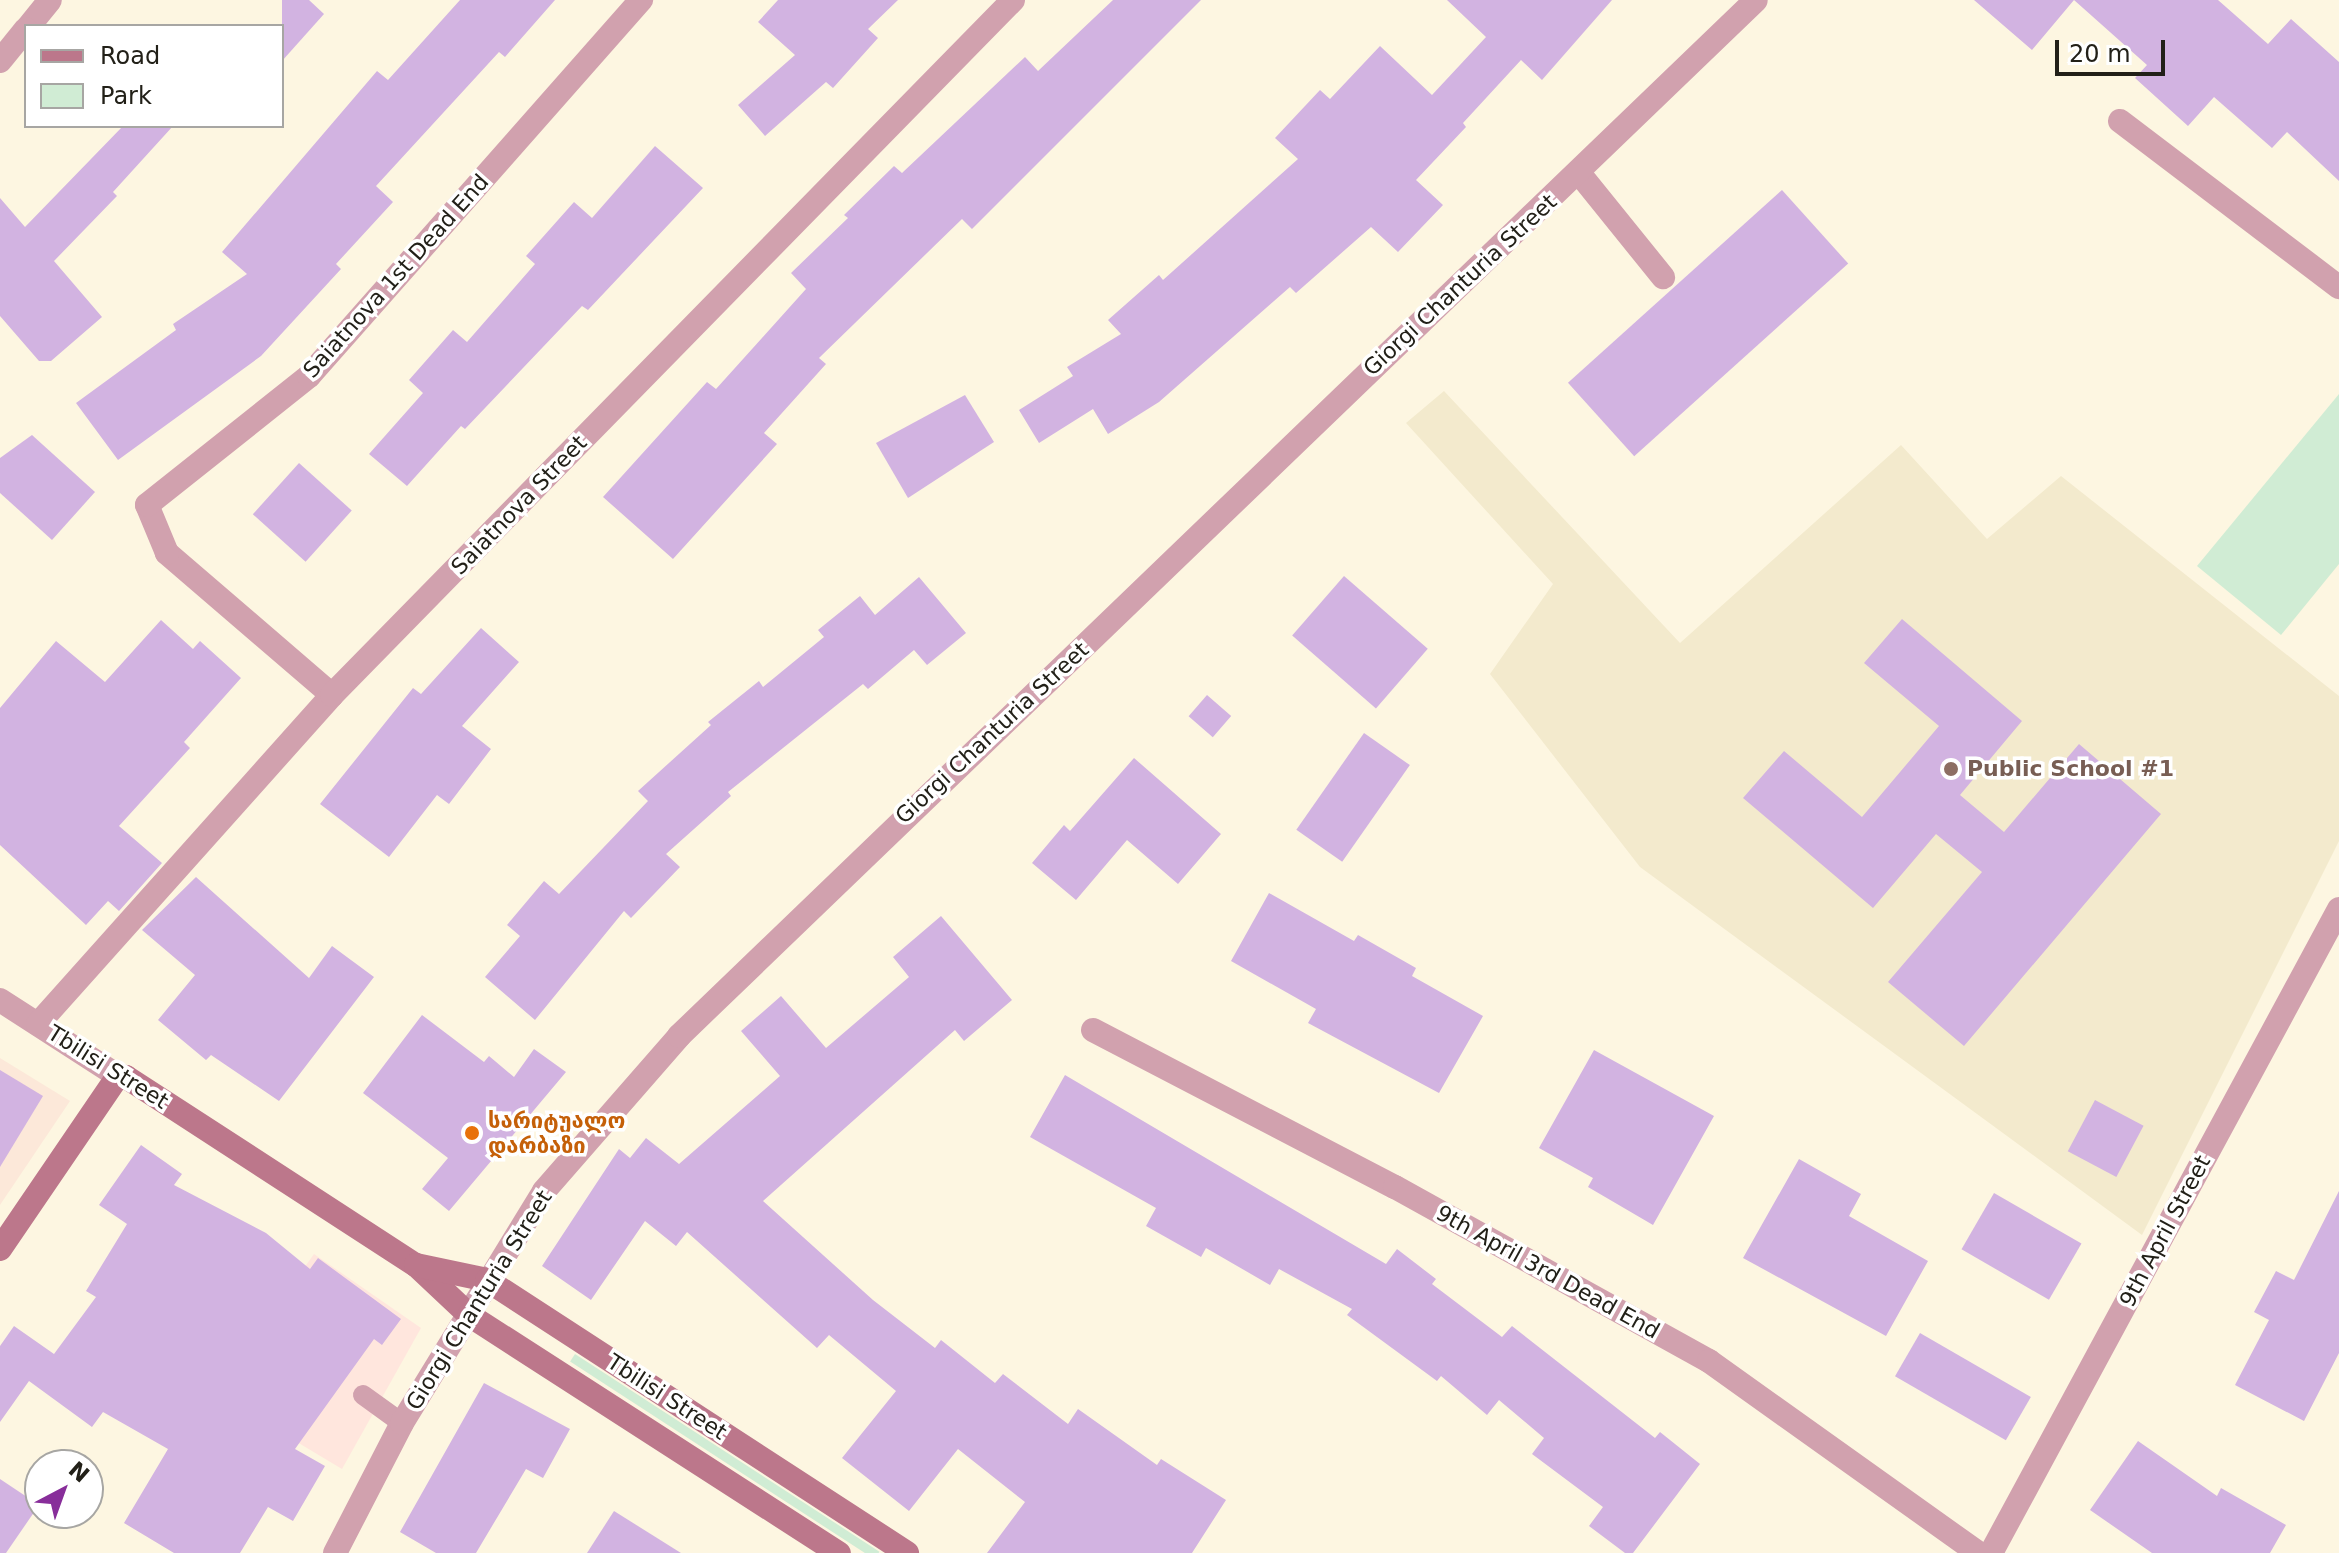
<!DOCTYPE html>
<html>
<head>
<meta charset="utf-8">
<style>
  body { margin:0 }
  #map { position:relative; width:2339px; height:1553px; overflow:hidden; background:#fdf6e1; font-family:"DejaVu Sans","Noto Sans Georgian",sans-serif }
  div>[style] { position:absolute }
  .commercial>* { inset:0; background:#fce8d9 }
  .built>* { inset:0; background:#f3eacd }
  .medical>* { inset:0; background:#ffe6dd }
  .green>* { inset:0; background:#d0ecd4; transform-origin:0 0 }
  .building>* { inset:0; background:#d2b3e1; transform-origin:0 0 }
  .lane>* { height:20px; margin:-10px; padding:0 10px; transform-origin:10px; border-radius:10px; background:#d1a1ae }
  .street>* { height:24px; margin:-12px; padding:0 12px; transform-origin:12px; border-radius:12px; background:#d1a1ae }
  .secondary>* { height:24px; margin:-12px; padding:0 12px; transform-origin:12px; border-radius:12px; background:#bc778b }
  .dots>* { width:22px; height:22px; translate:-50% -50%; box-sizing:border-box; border:4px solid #fff; border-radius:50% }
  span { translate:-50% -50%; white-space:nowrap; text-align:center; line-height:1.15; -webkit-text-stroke:7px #fff; paint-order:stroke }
  .street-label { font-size:22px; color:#222018 }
  .education-label { font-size:22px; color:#785e54; font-weight:700 }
  .left { translate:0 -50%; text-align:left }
  .food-label { font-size:22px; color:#c56008; font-weight:700 }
  .legend { position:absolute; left:24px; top:24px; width:260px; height:104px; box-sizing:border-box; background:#fff; border:2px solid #a7a6a3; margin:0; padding:10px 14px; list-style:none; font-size:24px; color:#222018 }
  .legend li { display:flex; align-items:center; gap:16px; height:40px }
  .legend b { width:40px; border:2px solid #a7a6a3 }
  .north { position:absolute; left:24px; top:1449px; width:80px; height:80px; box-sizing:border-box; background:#fff; border:2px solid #a7a6a3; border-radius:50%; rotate:41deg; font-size:22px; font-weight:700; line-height:32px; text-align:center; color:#222018 }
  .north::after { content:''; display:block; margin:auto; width:28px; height:36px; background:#882e9a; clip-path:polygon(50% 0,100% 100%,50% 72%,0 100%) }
  .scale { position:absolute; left:2055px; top:40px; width:110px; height:36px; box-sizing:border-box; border:4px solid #222018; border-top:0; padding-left:10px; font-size:24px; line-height:28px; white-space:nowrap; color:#222018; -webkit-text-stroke:6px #fff; paint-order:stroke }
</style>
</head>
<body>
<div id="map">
  <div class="commercial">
    <div style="clip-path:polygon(0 1058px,70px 1101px,0 1205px)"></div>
  </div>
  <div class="built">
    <div style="clip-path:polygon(1444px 391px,1680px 643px,1901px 445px,1987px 539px,2061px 476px,2339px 696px,2339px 841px,2142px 1235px,1640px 867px,1490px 674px,1553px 584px,1406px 423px)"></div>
  </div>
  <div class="medical">
    <div style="clip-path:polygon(314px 1254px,421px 1328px,342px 1469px,215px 1393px)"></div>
  </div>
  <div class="green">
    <div style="clip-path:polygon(2339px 394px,2339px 564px,2281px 635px,2197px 566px)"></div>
    <div style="left:575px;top:1354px;width:363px;height:9px;rotate:33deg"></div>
  </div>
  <div class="building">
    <div style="clip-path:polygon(282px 0,309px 0,324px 14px,282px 61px)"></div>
    <div style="clip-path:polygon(460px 0,555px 0,505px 57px,499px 52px,376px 186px,393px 202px,336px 264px,341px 269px,261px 356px,118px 460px,76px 403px,176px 330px,173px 324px,247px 274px,222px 252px,377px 71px,388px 80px)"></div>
    <div style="clip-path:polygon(778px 0,898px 0,868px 29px,878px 38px,833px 88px,826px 82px,765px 136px,738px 105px,795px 55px,758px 22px)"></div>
    <div style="clip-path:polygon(1113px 0,1201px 0,972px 229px,962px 219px,819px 358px,826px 364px,764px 433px,777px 444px,673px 559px,603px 497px,707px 382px,716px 389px,806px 289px,791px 273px,848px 218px,844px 215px,894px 166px,902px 173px,1025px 57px,1038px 71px)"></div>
    <div style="clip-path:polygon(1447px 0,1612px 0,1542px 80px,1521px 60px,1463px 123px,1466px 127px,1416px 180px,1443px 205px,1398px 252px,1371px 227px,1296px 293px,1290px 287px,1159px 402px,1108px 434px,1093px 409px,1039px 443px,1019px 410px,1073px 376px,1067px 367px,1121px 334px,1108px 320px,1159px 275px,1163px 280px,1298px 159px,1275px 138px,1320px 90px,1330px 99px,1380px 46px,1432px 95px,1486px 37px)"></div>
    <div style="clip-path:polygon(1974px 0,2218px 0,2268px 44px,2291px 19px,2339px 62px,2339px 181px,2287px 132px,2272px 148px,2214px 97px,2188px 126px,2135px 78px,2147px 65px,2074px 0,2032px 50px)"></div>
    <div style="clip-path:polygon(123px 126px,173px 126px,113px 192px,117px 196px,54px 261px,102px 317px,51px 361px,39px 361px,0 316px,0 198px,25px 227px)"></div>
    <div style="clip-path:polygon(655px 146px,703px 188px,588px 310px,582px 306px,465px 429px,461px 426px,407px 486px,369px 454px,423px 393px,409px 380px,453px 330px,467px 342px,535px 264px,526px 256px,574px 202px,592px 218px)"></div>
    <div style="left:1782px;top:190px;width:99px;height:288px;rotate:48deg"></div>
    <div style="clip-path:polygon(965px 395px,994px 442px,908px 498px,876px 443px)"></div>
    <div style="clip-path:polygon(32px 435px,95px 492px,52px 540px,0 493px,0 458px)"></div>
    <div style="left:299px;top:463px;width:71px;height:69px;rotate:42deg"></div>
    <div style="left:1344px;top:576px;width:111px;height:79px;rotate:41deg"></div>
    <div style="clip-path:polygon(919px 577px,966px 633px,927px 665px,914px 650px,868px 689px,863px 684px,728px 792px,731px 796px,666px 854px,680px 867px,631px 918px,624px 911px,535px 1020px,485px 977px,520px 936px,507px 925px,544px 881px,559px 894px,648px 801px,638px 791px,711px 725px,708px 722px,759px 681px,763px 687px,824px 637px,818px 630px,860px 596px,875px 615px)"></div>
    <div style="clip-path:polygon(1902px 619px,2022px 721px,1960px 795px,2004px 832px,2079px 744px,2161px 814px,1964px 1046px,1888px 982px,1982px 872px,1936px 834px,1873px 908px,1743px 798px,1784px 751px,1862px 817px,1939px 726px,1864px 663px)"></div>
    <div style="clip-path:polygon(161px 620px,193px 649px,200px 641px,241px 678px,184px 742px,190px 748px,119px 826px,162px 863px,119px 911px,108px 901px,86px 925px,0 845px,0 708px,56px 641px,105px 682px)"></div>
    <div style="clip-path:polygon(481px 628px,519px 662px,462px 726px,491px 749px,449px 804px,437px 795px,389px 857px,320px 804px,413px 688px,421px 694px)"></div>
    <div style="left:1207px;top:695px;width:32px;height:28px;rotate:41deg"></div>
    <div style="left:1364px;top:733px;width:56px;height:118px;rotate:35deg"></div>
    <div style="clip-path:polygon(1134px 758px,1221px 834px,1178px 884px,1127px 840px,1076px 900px,1032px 863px,1064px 825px,1070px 831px)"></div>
    <div style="clip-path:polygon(196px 877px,309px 978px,332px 946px,374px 977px,279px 1101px,211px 1055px,206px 1060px,158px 1020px,195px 975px,142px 930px)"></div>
    <div style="clip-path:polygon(1269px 893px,1354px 941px,1358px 935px,1416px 968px,1412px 976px,1483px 1016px,1439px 1093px,1308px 1023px,1316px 1009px,1231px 961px)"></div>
    <div style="clip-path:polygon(941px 916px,1012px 1000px,964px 1041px,955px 1030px,763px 1201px,873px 1300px,935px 1348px,941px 1340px,995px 1383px,1003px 1374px,1068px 1424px,1078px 1409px,1157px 1465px,1161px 1459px,1226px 1500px,1192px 1553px,987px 1553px,1025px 1502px,958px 1449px,909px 1511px,842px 1458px,896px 1391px,829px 1335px,817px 1348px,687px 1232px,676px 1246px,645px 1221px,591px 1300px,542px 1266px,619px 1149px,630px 1158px,646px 1138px,679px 1164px,780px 1076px,741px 1031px,781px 996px,826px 1048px,909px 977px,893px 957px)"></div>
    <div style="clip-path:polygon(422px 1015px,484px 1062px,489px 1056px,514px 1077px,534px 1049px,566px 1072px,449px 1211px,422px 1189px,448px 1158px,363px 1093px)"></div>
    <div style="clip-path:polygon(1594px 1050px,1714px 1116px,1653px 1225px,1588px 1187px,1593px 1178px,1539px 1148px)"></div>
    <div style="clip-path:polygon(0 1070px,43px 1096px,0 1167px)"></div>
    <div style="clip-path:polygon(1065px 1075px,1386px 1264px,1397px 1249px,1436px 1279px,1432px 1284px,1502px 1337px,1512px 1326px,1655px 1438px,1660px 1432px,1700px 1464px,1633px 1553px,1625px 1553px,1589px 1526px,1603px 1507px,1532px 1454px,1544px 1438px,1499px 1400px,1487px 1415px,1441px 1376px,1437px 1381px,1347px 1315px,1352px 1309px,1279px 1269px,1270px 1285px,1206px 1248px,1201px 1257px,1146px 1226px,1156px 1208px,1030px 1137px)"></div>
    <div style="left:2095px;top:1100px;width:55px;height:58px;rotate:28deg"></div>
    <div style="clip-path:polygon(141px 1145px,182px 1174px,174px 1185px,266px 1233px,310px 1269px,318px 1258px,401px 1319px,382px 1345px,374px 1339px,295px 1449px,325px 1466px,293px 1521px,268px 1507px,240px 1553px,174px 1553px,124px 1523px,168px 1449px,103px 1412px,92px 1427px,29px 1381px,0 1422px,0 1346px,14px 1326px,54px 1354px,96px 1297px,86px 1291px,127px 1224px,99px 1205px)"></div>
    <div style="clip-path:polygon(1799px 1159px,1861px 1194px,1849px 1216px,1928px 1261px,1886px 1336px,1743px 1258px)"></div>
    <div style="clip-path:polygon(2339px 1191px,2339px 1353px,2304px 1421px,2235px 1385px,2269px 1320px,2254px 1312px,2276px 1271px,2294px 1280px)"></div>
    <div style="left:1994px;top:1193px;width:101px;height:65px;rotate:30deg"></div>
    <div style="left:1920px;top:1333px;width:128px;height:50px;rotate:30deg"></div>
    <div style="clip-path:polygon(484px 1383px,570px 1429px,543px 1478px,526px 1469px,476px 1553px,436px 1553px,400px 1532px)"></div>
    <div style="clip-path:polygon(2138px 1441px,2217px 1496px,2221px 1488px,2286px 1525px,2270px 1553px,2152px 1553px,2090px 1510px)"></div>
    <div style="clip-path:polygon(0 1479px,39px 1505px,6px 1553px,0 1553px)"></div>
    <div style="clip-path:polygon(614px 1511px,681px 1553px,587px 1553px)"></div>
  </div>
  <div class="lane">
    <div style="left:363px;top:1395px;width:48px;rotate:35.7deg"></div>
  </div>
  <div class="street">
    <div style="left:29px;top:26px;width:33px;rotate:-51deg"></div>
    <div style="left:0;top:61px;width:41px;rotate:-50.9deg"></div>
    <div style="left:2120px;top:121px;width:275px;rotate:37.2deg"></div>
    <div style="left:1579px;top:173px;width:134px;rotate:51.1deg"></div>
    <div style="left:332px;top:695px;width:218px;rotate:-139.3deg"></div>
    <div style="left:167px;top:553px;width:52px;rotate:-112.6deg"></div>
    <div style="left:147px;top:505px;width:207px;rotate:-38.5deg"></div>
    <div style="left:309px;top:376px;width:502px;rotate:-48.56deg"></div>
    <div style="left:0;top:1000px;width:140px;rotate:32.8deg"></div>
    <div style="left:38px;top:1024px;width:441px;rotate:-48.2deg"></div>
    <div style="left:332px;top:695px;width:973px;rotate:-45.58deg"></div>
    <div style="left:1093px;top:1030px;width:340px;rotate:27.5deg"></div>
    <div style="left:1395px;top:1187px;width:359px;rotate:29deg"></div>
    <div style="left:1709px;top:1361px;width:330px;rotate:35.5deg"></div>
    <div style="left:335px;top:1553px;width:146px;rotate:-62.7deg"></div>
    <div style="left:402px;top:1423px;width:272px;rotate:-58.5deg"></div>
    <div style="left:544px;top:1191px;width:206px;rotate:-48.9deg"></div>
    <div style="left:679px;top:1036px;width:1494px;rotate:-43.89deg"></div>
    <div style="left:1991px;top:1553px;width:732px;rotate:-61.61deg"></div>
  </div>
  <div class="secondary">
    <div style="left:0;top:1249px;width:209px;rotate:-55.7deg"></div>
    <div style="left:118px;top:1076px;width:8px;rotate:7deg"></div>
    <div style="left:126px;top:1077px;width:346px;rotate:33deg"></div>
    <div style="left:416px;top:1265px;width:73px;rotate:43.3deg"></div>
    <div style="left:469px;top:1315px;width:440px;rotate:32.8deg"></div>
    <div style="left:416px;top:1265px;width:73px;rotate:11.9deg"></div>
    <div style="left:487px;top:1280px;width:501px;rotate:33.02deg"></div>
  </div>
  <div class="dots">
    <div style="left:1951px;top:769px;background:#8d6e63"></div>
    <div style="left:472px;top:1133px;background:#e8710a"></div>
  </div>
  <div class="street-label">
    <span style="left:396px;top:276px;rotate:-48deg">Saiatnova 1st Dead End</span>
    <span style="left:1460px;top:285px;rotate:-43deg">Giorgi Chanturia Street</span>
    <span style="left:519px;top:505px;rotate:-46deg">Saiatnova Street</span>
    <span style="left:992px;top:733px;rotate:-43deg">Giorgi Chanturia Street</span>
    <span style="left:108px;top:1067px;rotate:32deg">Tbilisi Street</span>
    <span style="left:2165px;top:1231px;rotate:-62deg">9th April Street</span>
    <span style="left:1548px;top:1272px;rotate:29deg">9th April 3rd Dead End</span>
    <span style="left:479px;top:1300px;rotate:-58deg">Giorgi Chanturia Street</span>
    <span style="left:667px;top:1397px;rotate:33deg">Tbilisi Street</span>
  </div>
  <div class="education-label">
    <span class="left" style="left:1967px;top:769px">Public School #1</span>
  </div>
  <div class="food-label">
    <span class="left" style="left:488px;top:1133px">სარიტუალო<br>დარბაზი</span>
  </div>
  <ul class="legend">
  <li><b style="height:10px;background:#bc778b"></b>Road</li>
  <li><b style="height:22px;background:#d0ecd4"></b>Park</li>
  </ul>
  <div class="north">N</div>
  <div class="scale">20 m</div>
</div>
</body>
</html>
